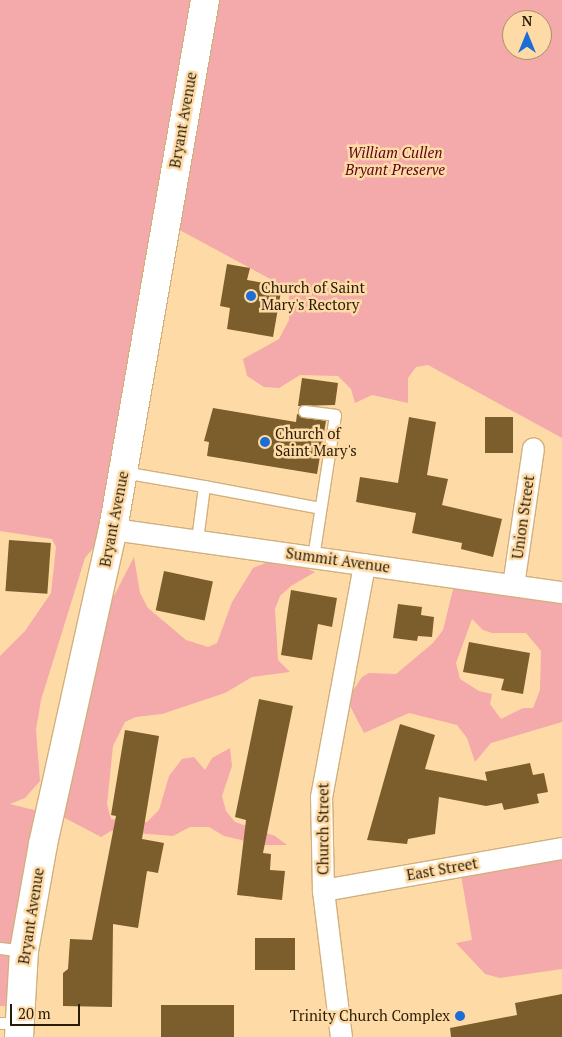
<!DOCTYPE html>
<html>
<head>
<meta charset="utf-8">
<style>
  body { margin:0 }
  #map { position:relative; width:562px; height:1037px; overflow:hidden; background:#fedba6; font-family:"PT Serif",serif }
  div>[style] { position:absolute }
  .green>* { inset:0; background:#f4a9ab }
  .building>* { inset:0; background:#7c5e2c; transform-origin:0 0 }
  .roads { filter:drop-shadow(1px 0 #d1b07d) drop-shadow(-1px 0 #d1b07d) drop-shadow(0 1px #d1b07d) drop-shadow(0 -1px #d1b07d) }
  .lane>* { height:11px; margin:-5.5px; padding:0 5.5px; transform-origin:5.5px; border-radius:5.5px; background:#fff }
  .street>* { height:21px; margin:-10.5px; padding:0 10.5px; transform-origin:10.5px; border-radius:10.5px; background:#fff }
  .secondary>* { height:28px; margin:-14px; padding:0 14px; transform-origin:14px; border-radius:14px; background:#fff }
  .dots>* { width:14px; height:14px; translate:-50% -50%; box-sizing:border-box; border:2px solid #fedba6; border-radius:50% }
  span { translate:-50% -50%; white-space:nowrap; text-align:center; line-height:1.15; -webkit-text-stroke:5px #fedba6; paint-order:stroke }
  .street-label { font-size:15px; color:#291c07 }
  .park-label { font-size:15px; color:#5c0317; font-style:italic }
  .poi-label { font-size:15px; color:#291c07 }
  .left { translate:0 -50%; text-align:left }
  .right { translate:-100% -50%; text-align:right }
  .north { position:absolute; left:502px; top:10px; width:50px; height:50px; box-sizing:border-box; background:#fedba6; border:1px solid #a98f66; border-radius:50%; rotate:0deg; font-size:14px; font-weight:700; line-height:20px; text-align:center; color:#291c07 }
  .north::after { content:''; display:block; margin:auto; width:18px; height:22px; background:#1d6dd7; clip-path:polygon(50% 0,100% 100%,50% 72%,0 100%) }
  .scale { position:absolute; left:10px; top:1004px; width:70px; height:22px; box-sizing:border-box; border:2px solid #291c07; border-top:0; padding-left:6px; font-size:15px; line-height:18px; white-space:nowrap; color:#291c07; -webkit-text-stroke:4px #fedba6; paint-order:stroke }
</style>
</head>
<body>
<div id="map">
  <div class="green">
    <div style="clip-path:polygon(evenodd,0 0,562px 0,562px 438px,428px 365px,416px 367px,408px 378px,408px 403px,372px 395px,355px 403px,351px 389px,338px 376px,300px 375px,279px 388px,264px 387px,247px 376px,243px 359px,279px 339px,289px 320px,289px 289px,174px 227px,110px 528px,85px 558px,41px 700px,36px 730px,40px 781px,25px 798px,10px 804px,50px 814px,20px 1006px,0 1006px,0 656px,25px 631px,51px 593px,56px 547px,52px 539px,0 531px,0 0,512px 20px,542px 20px,542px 50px,512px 50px,512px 20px)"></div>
    <div style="clip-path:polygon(134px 557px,140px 593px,148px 608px,186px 640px,208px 647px,217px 643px,232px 602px,253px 568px,271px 561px,295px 563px,315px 572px,291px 586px,280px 596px,275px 609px,278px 660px,290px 672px,252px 677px,225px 693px,162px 714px,136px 717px,125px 722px,113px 746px,107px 804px,111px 819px,147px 822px,159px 810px,169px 776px,182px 759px,194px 757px,205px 770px,212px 758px,230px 748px,232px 766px,222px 796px,226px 811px,235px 822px,275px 836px,287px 845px,263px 845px,224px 836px,209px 827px,190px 827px,173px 836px,111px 831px,101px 837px,63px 817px,61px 812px,78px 752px,98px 627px)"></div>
    <div style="clip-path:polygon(evenodd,462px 566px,474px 576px,562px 594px,562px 722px,491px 743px,475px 762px,467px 738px,457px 725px,409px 713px,364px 733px,350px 706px,352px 692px,362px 677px,369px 673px,396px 674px,433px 643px,443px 630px,456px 577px,462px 566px,472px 619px,483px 630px,492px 633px,526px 633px,541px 651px,540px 690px,533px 708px,523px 708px,501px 719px,490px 704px,492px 694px,479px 691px,460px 679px,456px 663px,472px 619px)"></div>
    <div style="clip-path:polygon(562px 846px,562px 969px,500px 978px,485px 974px,456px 943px,472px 940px,460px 869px)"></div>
  </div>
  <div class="building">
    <div style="clip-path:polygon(227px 264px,250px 268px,247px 280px,282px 286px,273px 337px,227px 329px,230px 308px,220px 306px)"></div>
    <div style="clip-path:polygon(302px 378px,338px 383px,335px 405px,298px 406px)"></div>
    <div style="clip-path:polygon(213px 408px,296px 422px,297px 414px,326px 421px,317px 474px,207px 456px,209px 442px,204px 441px)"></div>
    <div style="clip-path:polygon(409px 417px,436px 422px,427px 475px,448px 479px,442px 505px,502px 519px,493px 557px,461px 549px,462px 543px,412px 533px,416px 513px,356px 502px,360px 477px,398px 483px)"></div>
    <div style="left:485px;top:417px;width:28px;height:36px"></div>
    <div style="left:9px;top:540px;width:42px;height:51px;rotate:4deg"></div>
    <div style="left:164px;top:571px;width:50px;height:40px;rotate:12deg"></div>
    <div style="clip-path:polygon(291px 590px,337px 598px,332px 627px,318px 624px,312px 660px,281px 655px)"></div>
    <div style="clip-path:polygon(398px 604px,422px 607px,421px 615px,434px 617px,432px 637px,418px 636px,417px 641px,393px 638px)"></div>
    <div style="clip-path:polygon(469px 642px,530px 653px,523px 694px,501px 690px,504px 679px,463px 672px)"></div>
    <div style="clip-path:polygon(259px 699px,293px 706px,263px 853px,271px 854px,270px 870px,285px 871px,282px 900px,237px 895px,246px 820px,235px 817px)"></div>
    <div style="clip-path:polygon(400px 724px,435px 735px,425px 769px,487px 781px,485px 772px,530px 763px,533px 775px,544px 773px,548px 792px,537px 794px,539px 803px,504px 810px,502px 803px,486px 806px,439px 797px,435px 834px,408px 839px,407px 844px,367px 840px)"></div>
    <div style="clip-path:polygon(125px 730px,159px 736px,142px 839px,164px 843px,158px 873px,147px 871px,138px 928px,113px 924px,112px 1007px,63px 1006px,63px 973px,68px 969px,70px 939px,92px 940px,116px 816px,111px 815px)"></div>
    <div style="left:255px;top:938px;width:40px;height:32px"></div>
    <div style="clip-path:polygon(562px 994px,562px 1037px,451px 1037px,450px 1028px,517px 1015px,515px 1003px)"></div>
    <div style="left:161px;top:1005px;width:73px;height:32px"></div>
  </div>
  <div class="roads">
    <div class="lane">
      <div style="left:304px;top:411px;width:31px;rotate:7deg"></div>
      <div style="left:335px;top:415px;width:144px;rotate:98.8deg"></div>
      <div style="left:123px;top:472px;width:82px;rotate:9.8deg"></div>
      <div style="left:204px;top:486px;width:54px;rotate:97.4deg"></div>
      <div style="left:204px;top:486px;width:118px;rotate:10.7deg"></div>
      <div style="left:0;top:948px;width:24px;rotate:7deg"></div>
      <div style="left:0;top:1023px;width:19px"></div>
    </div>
    <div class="street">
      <div style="left:113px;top:529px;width:453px;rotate:8deg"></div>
      <div style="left:513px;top:585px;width:138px;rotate:-81.7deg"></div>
      <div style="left:323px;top:890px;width:243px;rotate:-10deg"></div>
      <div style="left:341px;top:1037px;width:148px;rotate:-97deg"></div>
      <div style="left:323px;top:890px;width:93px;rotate:-91.2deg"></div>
      <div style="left:321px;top:797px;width:237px;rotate:-79.5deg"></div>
    </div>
    <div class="secondary">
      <div style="left:19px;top:1037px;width:86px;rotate:-86.7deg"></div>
      <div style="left:24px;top:951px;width:109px;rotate:-79.9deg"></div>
      <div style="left:43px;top:844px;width:323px;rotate:-77.5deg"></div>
      <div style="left:113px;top:529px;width:537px;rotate:-80.13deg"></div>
    </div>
  </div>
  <div class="dots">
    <div style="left:251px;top:296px;background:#1d6dd7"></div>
    <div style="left:265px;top:442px;background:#1d6dd7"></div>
    <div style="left:460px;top:1016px;background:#1d6dd7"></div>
  </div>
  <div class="street-label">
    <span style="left:183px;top:120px;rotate:-80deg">Bryant Avenue</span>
    <span style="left:523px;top:517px;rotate:-82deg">Union Street</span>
    <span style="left:114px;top:519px;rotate:-79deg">Bryant Avenue</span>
    <span style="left:338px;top:560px;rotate:8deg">Summit Avenue</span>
    <span style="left:323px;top:829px;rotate:-90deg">Church Street</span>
    <span style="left:442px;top:869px;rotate:-10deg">East Street</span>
    <span style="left:31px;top:916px;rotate:-81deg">Bryant Avenue</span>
  </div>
  <div class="park-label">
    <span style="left:395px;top:161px">William Cullen<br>Bryant Preserve</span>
  </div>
  <div class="poi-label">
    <span class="left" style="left:261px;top:296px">Church of Saint<br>Mary's Rectory</span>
    <span class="left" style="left:275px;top:442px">Church of<br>Saint Mary's</span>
    <span class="right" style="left:450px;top:1016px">Trinity Church Complex</span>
  </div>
  <div class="north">N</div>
  <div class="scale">20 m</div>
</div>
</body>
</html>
